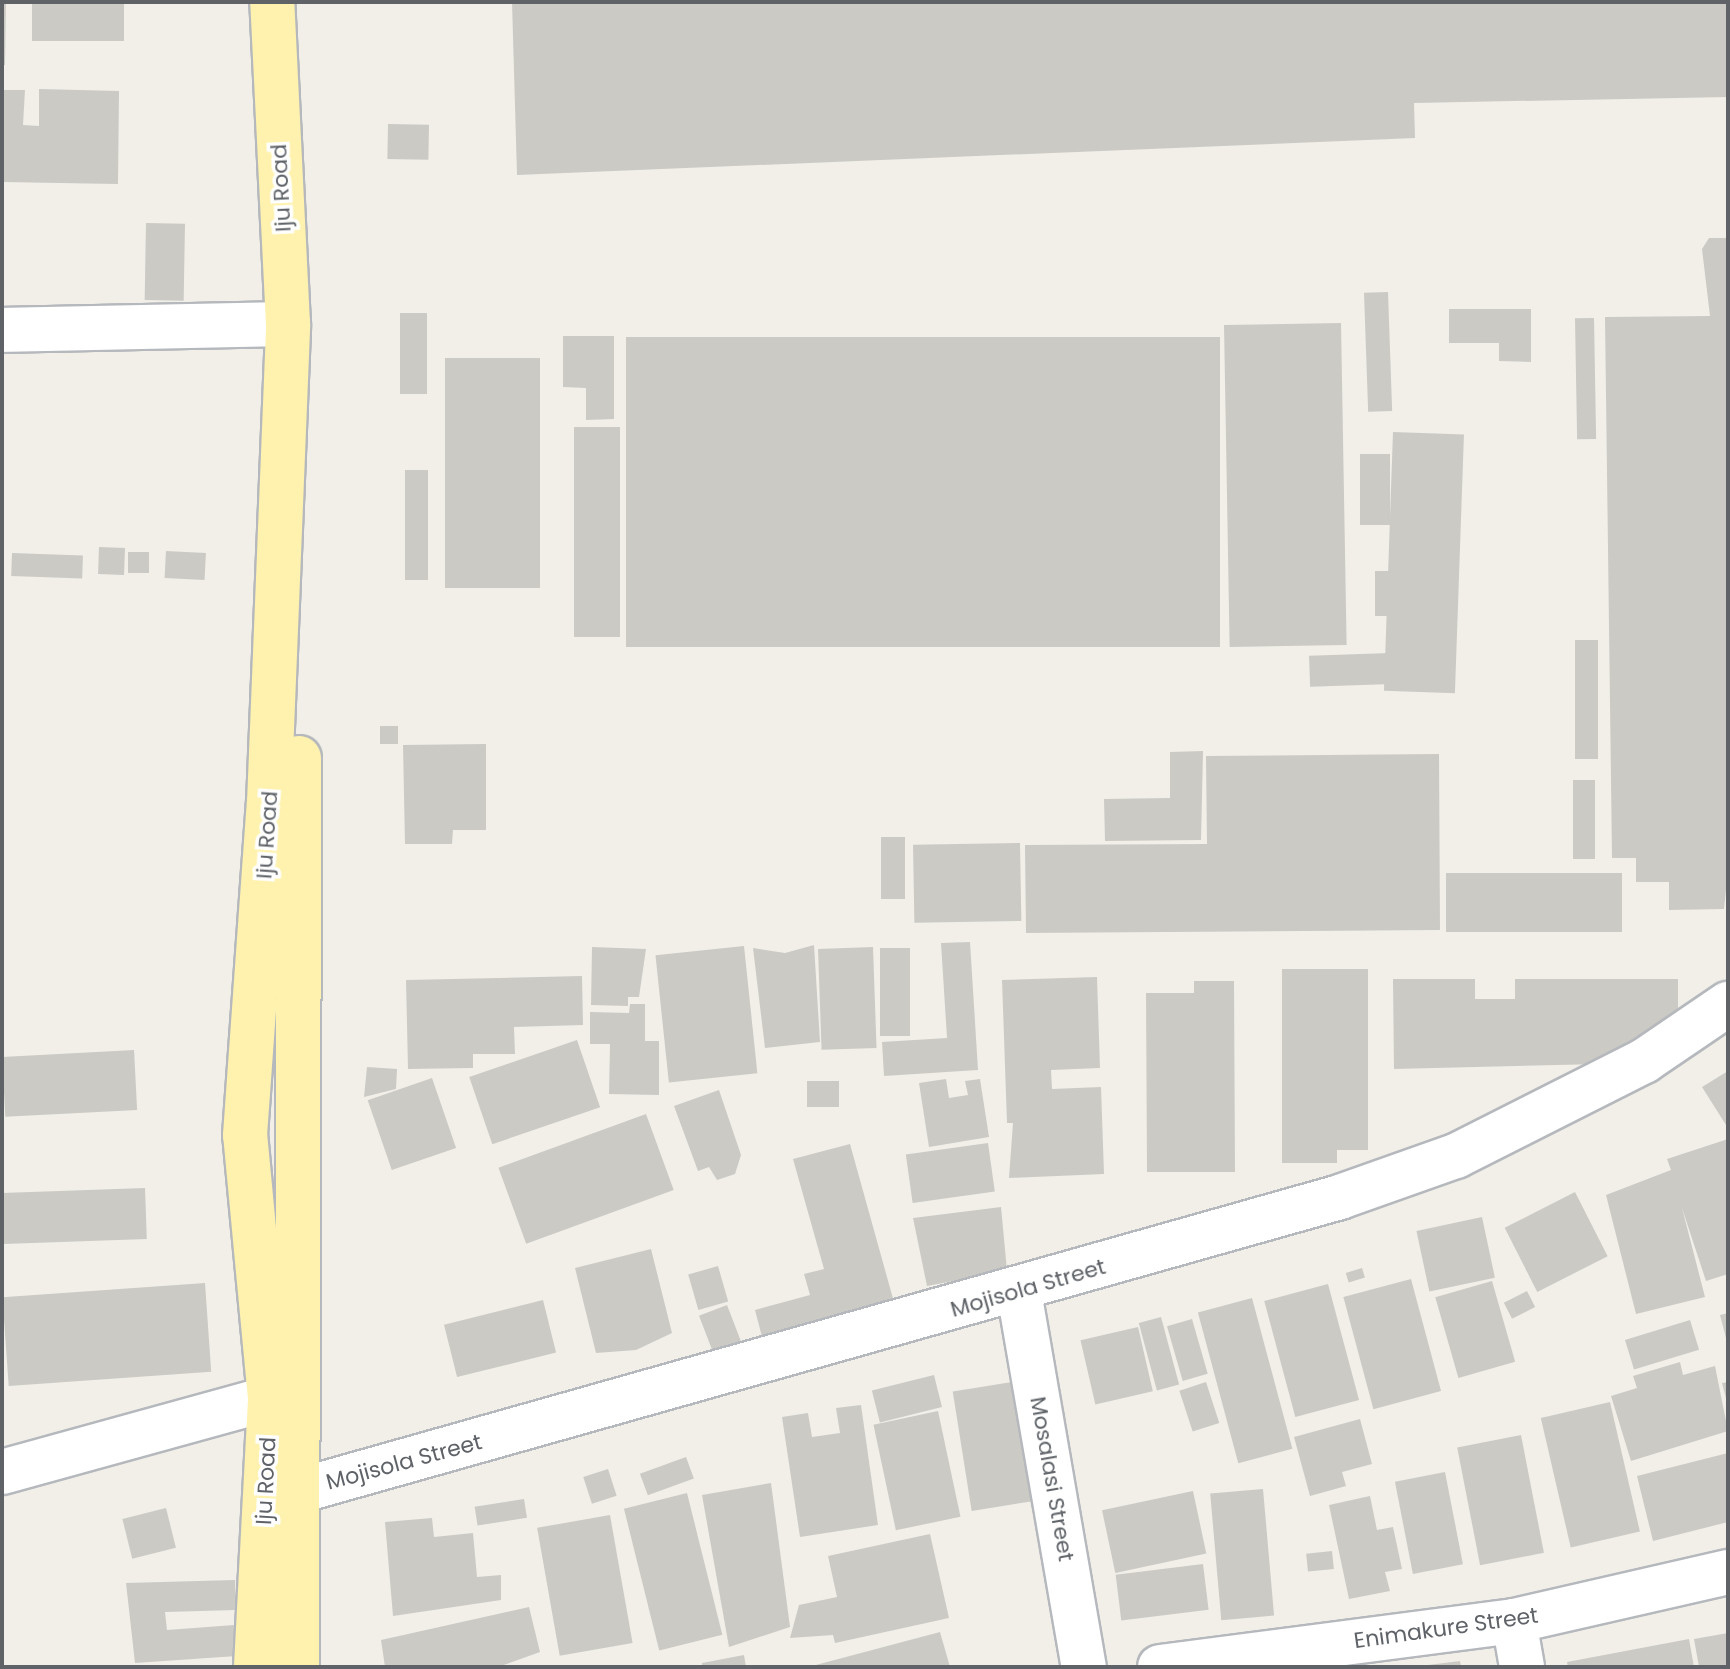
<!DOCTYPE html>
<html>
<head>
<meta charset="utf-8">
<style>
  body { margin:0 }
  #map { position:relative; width:1730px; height:1669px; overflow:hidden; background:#f1efe8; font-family:Poppins,sans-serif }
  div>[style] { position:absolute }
  .building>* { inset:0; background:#cccac5; transform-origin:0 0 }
  .roads { filter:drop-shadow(2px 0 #b5b8bc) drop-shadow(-2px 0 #b5b8bc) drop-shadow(0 2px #b5b8bc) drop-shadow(0 -2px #b5b8bc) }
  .minor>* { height:44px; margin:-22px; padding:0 22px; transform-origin:22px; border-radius:22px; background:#fff }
  .major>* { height:44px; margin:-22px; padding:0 22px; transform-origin:22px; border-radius:22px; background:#fff2af }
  span { translate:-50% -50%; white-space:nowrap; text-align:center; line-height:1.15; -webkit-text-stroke:7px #fff; paint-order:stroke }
  .street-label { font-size:22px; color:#5f6368 }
  .frame { position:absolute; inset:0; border:4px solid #5f6368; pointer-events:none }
</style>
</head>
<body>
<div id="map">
  <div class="building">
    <div style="clip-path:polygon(2px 2px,6px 2px,5px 65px,2px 65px)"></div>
    <div style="left:32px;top:2px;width:92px;height:39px"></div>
    <div style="clip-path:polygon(512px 2px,1728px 2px,1728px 97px,1414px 103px,1415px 138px,517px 175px)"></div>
    <div style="clip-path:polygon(39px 89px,119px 91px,118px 184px,2px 182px,2px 90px,25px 90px,23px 125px,39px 126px)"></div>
    <div style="left:388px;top:124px;width:41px;height:35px;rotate:1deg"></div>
    <div style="left:146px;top:223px;width:39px;height:77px;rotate:1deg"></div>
    <div style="clip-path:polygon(1709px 238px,1728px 238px,1728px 870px,1724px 909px,1669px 910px,1669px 882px,1636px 882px,1636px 858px,1612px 858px,1605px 317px,1710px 316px,1702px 249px)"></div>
    <div style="left:1388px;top:292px;width:119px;height:24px;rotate:88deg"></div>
    <div style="clip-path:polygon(1449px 309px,1531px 309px,1531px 362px,1499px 361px,1499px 343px,1449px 343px)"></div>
    <div style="left:427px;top:313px;width:81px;height:27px;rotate:90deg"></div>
    <div style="left:1594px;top:318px;width:121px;height:19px;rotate:89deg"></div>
    <div style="left:1341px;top:323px;width:322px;height:117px;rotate:89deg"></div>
    <div style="clip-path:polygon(563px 336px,614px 336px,614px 419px,586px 420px,586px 388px,563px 387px)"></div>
    <div style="left:1220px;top:337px;width:310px;height:594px;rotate:90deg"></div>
    <div style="left:445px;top:358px;width:95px;height:230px"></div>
    <div style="left:574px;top:427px;width:46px;height:210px"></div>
    <div style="left:1393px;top:432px;width:71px;height:259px;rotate:2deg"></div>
    <div style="left:1360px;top:454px;width:30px;height:71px"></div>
    <div style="left:405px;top:470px;width:23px;height:110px"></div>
    <div style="left:99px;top:547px;width:26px;height:27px;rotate:2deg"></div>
    <div style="left:166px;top:551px;width:40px;height:27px;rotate:3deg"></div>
    <div style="left:128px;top:552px;width:21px;height:21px"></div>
    <div style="left:12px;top:553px;width:71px;height:23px;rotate:2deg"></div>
    <div style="left:1375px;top:571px;width:19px;height:45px"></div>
    <div style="left:1575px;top:640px;width:23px;height:119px"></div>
    <div style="left:1391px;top:653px;width:31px;height:82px;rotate:88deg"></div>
    <div style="left:380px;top:726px;width:18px;height:18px"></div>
    <div style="clip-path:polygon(486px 744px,486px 830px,453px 830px,452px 844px,405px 844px,403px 745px)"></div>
    <div style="clip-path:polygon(1203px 751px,1201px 840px,1105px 841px,1104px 799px,1170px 798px,1170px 752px)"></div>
    <div style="clip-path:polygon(1439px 754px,1440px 930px,1026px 933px,1025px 845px,1207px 844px,1206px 756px)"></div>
    <div style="left:1573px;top:780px;width:22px;height:79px"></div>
    <div style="left:881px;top:837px;width:24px;height:62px"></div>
    <div style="left:1020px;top:843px;width:78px;height:107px;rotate:89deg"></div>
    <div style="left:1446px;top:873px;width:176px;height:59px"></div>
    <div style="clip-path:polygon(970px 942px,978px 1070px,884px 1076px,882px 1042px,947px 1038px,941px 943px)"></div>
    <div style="clip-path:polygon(814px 945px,820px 1042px,765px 1048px,753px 948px,785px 953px)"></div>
    <div style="left:744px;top:946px;width:128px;height:89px;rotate:84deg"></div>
    <div style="clip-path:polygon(592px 947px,646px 949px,639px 997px,628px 997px,628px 1006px,591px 1005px)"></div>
    <div style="left:873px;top:947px;width:101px;height:55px;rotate:88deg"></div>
    <div style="left:880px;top:948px;width:30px;height:88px"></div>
    <div style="clip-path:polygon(1282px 969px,1368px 969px,1368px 1150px,1337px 1150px,1337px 1163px,1282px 1163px)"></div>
    <div style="clip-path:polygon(582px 976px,583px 1025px,514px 1027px,515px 1054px,473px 1054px,473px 1068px,408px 1069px,406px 980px)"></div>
    <div style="clip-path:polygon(1097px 977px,1100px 1068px,1051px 1070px,1052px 1089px,1101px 1087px,1104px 1174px,1009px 1178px,1013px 1123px,1007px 1123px,1002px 980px)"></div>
    <div style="clip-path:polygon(1393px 979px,1475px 979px,1475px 999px,1515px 999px,1515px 979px,1678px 979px,1678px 1016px,1600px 1064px,1394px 1069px)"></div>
    <div style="clip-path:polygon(1194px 981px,1234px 981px,1235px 1172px,1147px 1172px,1146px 993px,1194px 993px)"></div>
    <div style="clip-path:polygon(630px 1004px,645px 1004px,645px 1041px,659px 1041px,659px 1095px,609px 1094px,610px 1044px,590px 1044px,590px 1012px,629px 1013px)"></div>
    <div style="left:577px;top:1040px;width:71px;height:114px;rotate:71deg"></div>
    <div style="left:134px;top:1050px;width:60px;height:132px;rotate:87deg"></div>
    <div style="clip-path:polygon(367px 1067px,397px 1069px,396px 1089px,364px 1097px)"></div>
    <div style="clip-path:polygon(1728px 1071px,1728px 1123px,1726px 1125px,1702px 1087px)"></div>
    <div style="left:432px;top:1078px;width:74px;height:68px;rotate:71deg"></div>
    <div style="clip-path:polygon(946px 1079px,949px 1098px,968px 1095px,965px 1081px,980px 1079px,989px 1137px,929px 1147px,919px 1083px)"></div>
    <div style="left:807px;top:1081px;width:32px;height:26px"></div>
    <div style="clip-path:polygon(719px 1090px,741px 1155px,735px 1174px,717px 1180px,709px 1167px,698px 1171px,674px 1106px)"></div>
    <div style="left:646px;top:1114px;width:81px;height:157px;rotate:70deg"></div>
    <div style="clip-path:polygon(1728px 1139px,1728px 1274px,1706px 1281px,1682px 1208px,1705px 1297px,1636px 1314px,1606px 1195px,1671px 1170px,1667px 1159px)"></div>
    <div style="left:988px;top:1143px;width:49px;height:83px;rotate:82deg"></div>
    <div style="clip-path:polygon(850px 1144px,897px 1313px,767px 1356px,755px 1310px,810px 1295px,804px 1274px,824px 1269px,793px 1159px)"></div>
    <div style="left:145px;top:1188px;width:51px;height:143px;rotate:88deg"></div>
    <div style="left:1575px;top:1192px;width:72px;height:79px;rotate:63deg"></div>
    <div style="clip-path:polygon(1001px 1207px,1007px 1271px,927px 1286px,913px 1218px)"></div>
    <div style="left:1482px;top:1217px;width:62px;height:67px;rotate:78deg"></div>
    <div style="clip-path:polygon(651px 1249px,672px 1333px,636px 1350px,596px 1353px,575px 1268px)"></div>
    <div style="left:718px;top:1266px;width:37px;height:31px;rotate:74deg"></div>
    <div style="left:1362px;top:1268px;width:10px;height:17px;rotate:73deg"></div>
    <div style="left:1411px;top:1279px;width:116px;height:70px;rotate:75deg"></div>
    <div style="left:1492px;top:1281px;width:84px;height:59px;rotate:74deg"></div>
    <div style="left:205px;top:1283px;width:89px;height:203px;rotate:86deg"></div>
    <div style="left:1328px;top:1284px;width:120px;height:66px;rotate:75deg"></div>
    <div style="left:1527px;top:1291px;width:18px;height:26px;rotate:63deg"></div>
    <div style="left:1252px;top:1298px;width:156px;height:56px;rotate:75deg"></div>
    <div style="left:543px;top:1300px;width:54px;height:102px;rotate:76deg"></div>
    <div style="left:727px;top:1305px;width:51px;height:30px;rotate:69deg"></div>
    <div style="clip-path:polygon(1728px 1313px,1728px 1342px,1727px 1342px,1720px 1315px)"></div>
    <div style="left:1161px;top:1317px;width:70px;height:23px;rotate:75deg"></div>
    <div style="left:1192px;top:1319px;width:57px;height:26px;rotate:74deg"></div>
    <div style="left:1690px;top:1320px;width:31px;height:68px;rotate:73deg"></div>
    <div style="left:1138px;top:1327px;width:66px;height:59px;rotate:77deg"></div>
    <div style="clip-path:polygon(1680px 1362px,1683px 1375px,1715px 1366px,1728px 1431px,1631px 1461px,1611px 1396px,1637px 1388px,1633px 1376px)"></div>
    <div style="left:934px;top:1375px;width:33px;height:64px;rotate:76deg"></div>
    <div style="left:1012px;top:1382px;width:121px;height:60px;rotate:81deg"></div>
    <div style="left:1206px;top:1382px;width:43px;height:28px;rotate:72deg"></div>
    <div style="clip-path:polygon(1728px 1382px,1728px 1402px,1727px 1402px,1722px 1383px)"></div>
    <div style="left:1610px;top:1402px;width:133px;height:71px;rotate:77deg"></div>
    <div style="clip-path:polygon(861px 1405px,878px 1525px,800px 1537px,782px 1417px,808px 1413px,812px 1437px,840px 1433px,836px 1408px)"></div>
    <div style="left:938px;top:1411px;width:108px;height:66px;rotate:78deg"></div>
    <div style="clip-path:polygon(1360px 1419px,1372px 1464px,1342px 1472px,1346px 1486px,1310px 1496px,1294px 1437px)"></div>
    <div style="left:1521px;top:1435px;width:120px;height:65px;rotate:79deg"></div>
    <div style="clip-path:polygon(1728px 1453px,1728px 1522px,1653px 1541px,1637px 1476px)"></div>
    <div style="left:686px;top:1457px;width:23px;height:49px;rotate:70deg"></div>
    <div style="left:608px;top:1469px;width:28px;height:26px;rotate:72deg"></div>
    <div style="left:1445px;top:1472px;width:94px;height:51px;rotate:79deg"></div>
    <div style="clip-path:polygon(771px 1483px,790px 1627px,729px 1647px,702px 1495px)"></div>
    <div style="left:1263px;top:1489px;width:127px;height:53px;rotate:85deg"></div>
    <div style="left:1193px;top:1491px;width:64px;height:93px;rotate:78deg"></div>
    <div style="left:687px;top:1493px;width:146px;height:65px;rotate:76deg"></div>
    <div style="clip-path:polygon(1370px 1496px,1377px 1530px,1393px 1527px,1402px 1569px,1385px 1572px,1390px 1591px,1349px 1599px,1329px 1505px)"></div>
    <div style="left:524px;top:1499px;width:19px;height:50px;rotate:81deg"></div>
    <div style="left:166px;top:1508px;width:41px;height:45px;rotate:76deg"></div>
    <div style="left:610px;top:1515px;width:130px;height:74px;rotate:80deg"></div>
    <div style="clip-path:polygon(432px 1518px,434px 1537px,473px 1533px,477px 1577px,501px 1575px,501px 1600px,393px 1616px,385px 1522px)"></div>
    <div style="clip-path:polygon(930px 1534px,949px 1618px,835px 1643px,833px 1635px,790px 1638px,799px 1605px,837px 1597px,828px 1556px)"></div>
    <div style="left:1332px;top:1551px;width:18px;height:26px;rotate:84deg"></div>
    <div style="left:1203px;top:1564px;width:46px;height:88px;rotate:83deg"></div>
    <div style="clip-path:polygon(235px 1580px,236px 1610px,165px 1612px,167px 1630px,234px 1625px,237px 1656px,135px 1663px,126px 1583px)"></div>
    <div style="clip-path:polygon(529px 1607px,540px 1652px,498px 1667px,385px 1667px,381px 1640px)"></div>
    <div style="clip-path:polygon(940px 1632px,950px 1667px,812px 1667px,812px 1666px)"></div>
    <div style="clip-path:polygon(1728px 1633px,1728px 1667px,1699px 1667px,1694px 1639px)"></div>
    <div style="clip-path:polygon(1689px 1639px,1694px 1667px,1568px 1667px,1567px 1662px)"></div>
    <div style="clip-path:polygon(744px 1655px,746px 1667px,702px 1667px,702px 1663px)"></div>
    <div style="clip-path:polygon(1460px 1661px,1461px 1667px,1428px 1667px,1428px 1665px)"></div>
  </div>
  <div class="roads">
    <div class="minor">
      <div style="left:2px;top:330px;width:286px;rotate:-1.2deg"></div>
      <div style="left:1019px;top:1292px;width:381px;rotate:80.2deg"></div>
      <div style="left:2px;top:1472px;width:278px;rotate:-15.4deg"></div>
      <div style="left:295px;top:1492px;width:1086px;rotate:-15.76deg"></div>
      <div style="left:1340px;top:1197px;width:123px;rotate:-19.5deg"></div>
      <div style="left:1456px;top:1156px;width:211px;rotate:-26.8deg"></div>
      <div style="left:1644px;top:1061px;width:102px;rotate:-34.2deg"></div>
      <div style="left:1514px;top:1621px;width:47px;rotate:80.1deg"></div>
      <div style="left:1160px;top:1667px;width:357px;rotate:-7.4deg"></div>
      <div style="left:1514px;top:1621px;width:220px;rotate:-12.9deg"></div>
    </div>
    <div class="major">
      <div style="left:256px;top:1667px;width:269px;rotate:-87deg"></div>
      <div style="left:270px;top:1398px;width:264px;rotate:-95.4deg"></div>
      <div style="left:245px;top:1135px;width:333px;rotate:-85.9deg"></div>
      <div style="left:269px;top:803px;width:479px;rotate:-87.7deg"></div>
      <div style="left:288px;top:324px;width:322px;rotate:-92.8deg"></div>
      <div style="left:297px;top:1667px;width:909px;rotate:-89.87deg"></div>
    </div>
  </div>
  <div class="street-label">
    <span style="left:281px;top:188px;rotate:-93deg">Iju Road</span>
    <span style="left:267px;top:835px;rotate:-86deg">Iju Road</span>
    <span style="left:1028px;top:1288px;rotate:-16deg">Mojisola Street</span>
    <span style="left:404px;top:1462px;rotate:-15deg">Mojisola Street</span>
    <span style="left:1052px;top:1479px;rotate:80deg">Mosalasi Street</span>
    <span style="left:266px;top:1481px;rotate:-87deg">Iju Road</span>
    <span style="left:1446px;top:1628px;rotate:-8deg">Enimakure Street</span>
  </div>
  <div class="frame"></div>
</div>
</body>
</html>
